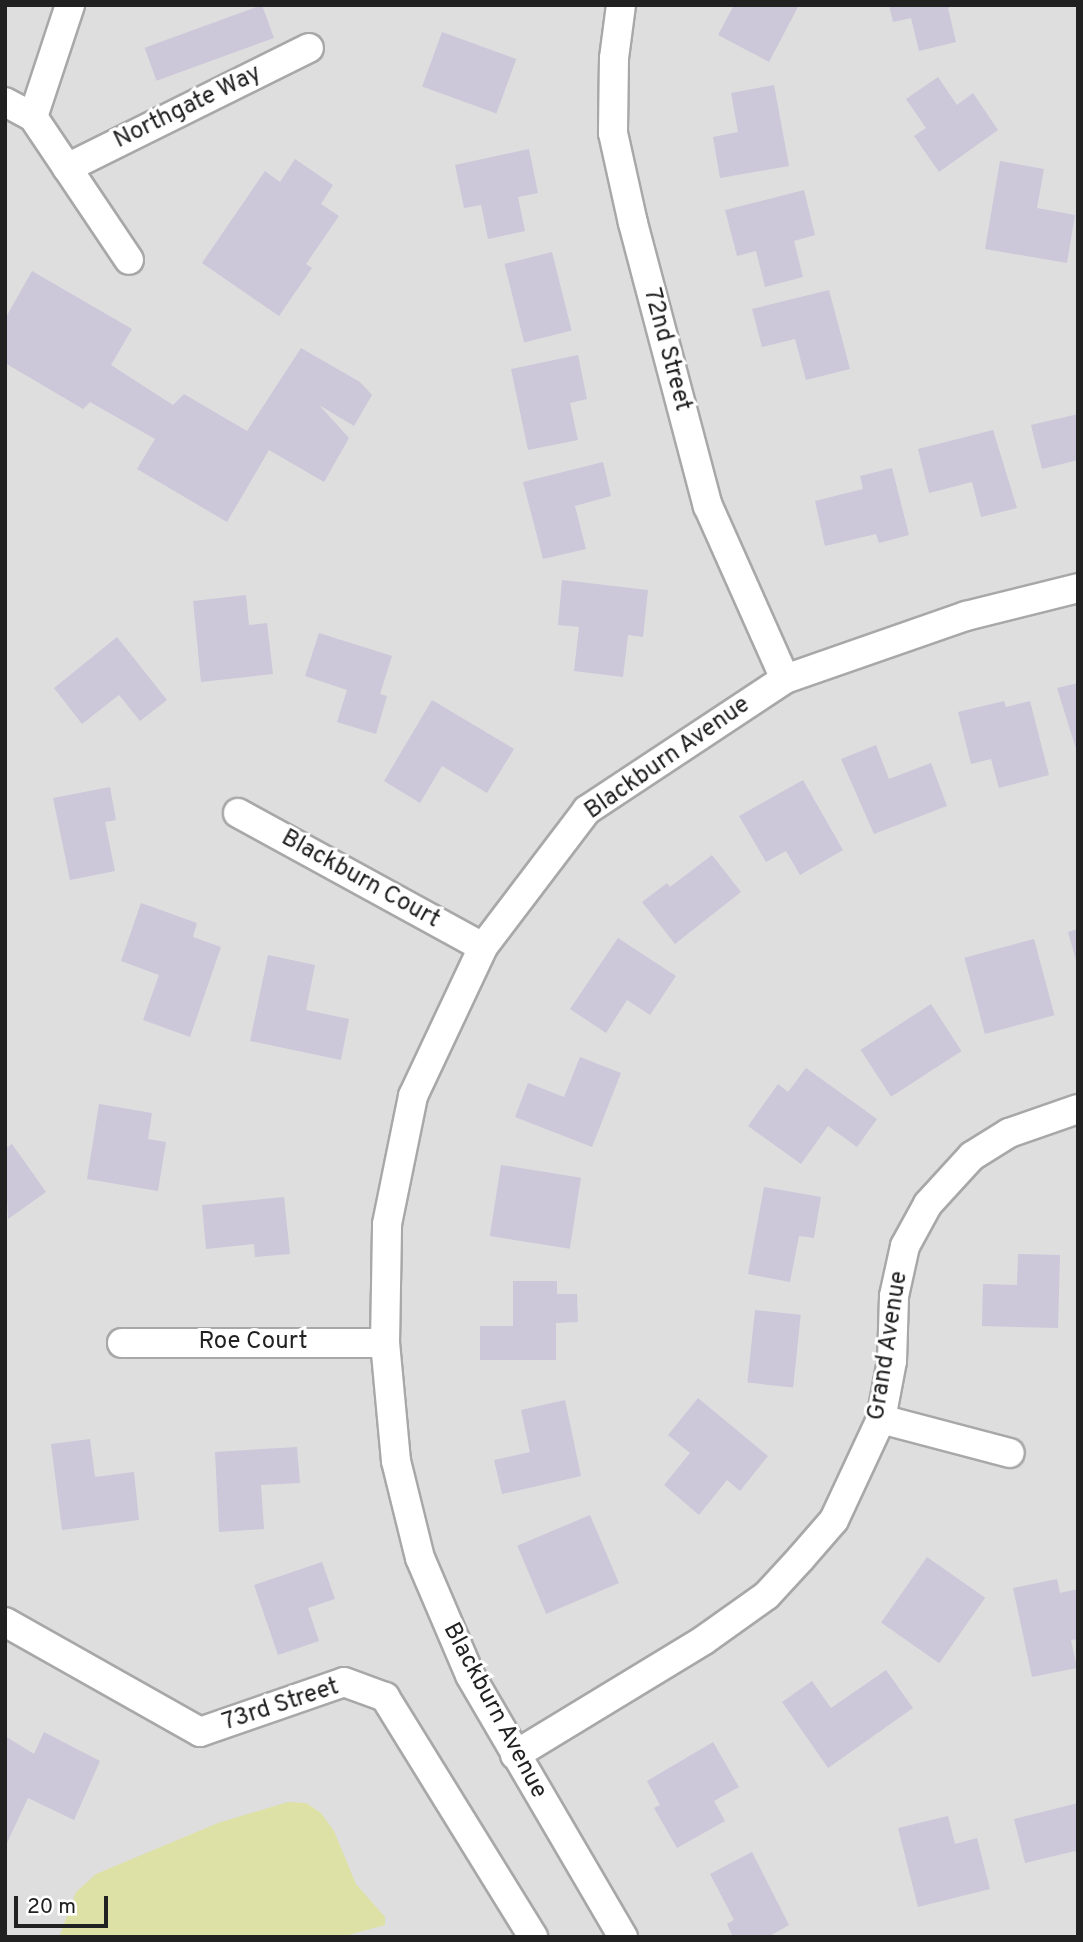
<!DOCTYPE html>
<html>
<head>
<meta charset="utf-8">
<style>
  body { margin:0 }
  #map { position:relative; width:1083px; height:1942px; overflow:hidden; background:#ede8f2; font-family:Overpass,sans-serif }
  div>[style] { position:absolute }
  .residential>* { inset:0; background:#dededf; transform-origin:0 0 }
  .water>* { inset:0; background:#dde1a6 }
  .building>* { inset:0; background:#ccc7d9; transform-origin:0 0 }
  .roads { filter:drop-shadow(2px 0 #a8a8a8) drop-shadow(-2px 0 #a8a8a8) drop-shadow(0 2px #a8a8a8) drop-shadow(0 -2px #a8a8a8) }
  .street>* { height:28px; margin:-14px; padding:0 14px; transform-origin:14px; border-radius:14px; background:#fff }
  span { translate:-50% -50%; white-space:nowrap; text-align:center; line-height:1.15; -webkit-text-stroke:6px #fff; paint-order:stroke }
  .street-label { font-size:24px; color:#212121 }
  .frame { position:absolute; inset:0; border:7px solid #212121; pointer-events:none }
  .scale { position:absolute; left:14px; top:1896px; width:94px; height:32px; box-sizing:border-box; border:4px solid #212121; border-top:0; padding-left:9px; font-size:21px; line-height:24px; white-space:nowrap; color:#212121; -webkit-text-stroke:5px #fff; paint-order:stroke }
</style>
</head>
<body>
<div id="map">
  <div class="residential">
    <div style="left:5px;top:5px;width:1073px;height:1932px"></div>
  </div>
  <div class="water">
    <div style="clip-path:polygon(288px 1802px,306px 1803px,321px 1813px,334px 1831px,356px 1884px,385px 1917px,385px 1925px,341px 1937px,59px 1937px,76px 1892px,96px 1874px,218px 1823px)"></div>
  </div>
  <div class="building">
    <div style="left:262px;top:5px;width:35px;height:125px;rotate:70deg"></div>
    <div style="clip-path:polygon(734px 5px,799px 5px,769px 62px,718px 35px)"></div>
    <div style="clip-path:polygon(889px 5px,954px 5px,948px 8px,956px 42px,919px 51px,911px 18px,893px 22px)"></div>
    <div style="left:442px;top:32px;width:79px;height:58px;rotate:20deg"></div>
    <div style="clip-path:polygon(938px 77px,957px 105px,973px 93px,998px 130px,939px 172px,914px 136px,926px 128px,906px 99px)"></div>
    <div style="clip-path:polygon(774px 85px,789px 166px,720px 178px,713px 137px,738px 132px,731px 93px)"></div>
    <div style="clip-path:polygon(529px 149px,538px 193px,518px 197px,525px 231px,488px 239px,481px 205px,464px 208px,455px 165px)"></div>
    <div style="clip-path:polygon(295px 159px,333px 185px,321px 204px,339px 216px,306px 264px,312px 268px,279px 316px,202px 263px,265px 171px,280px 182px)"></div>
    <div style="clip-path:polygon(1000px 161px,1044px 169px,1037px 208px,1075px 215px,1067px 263px,985px 249px)"></div>
    <div style="clip-path:polygon(804px 190px,815px 235px,794px 241px,803px 277px,765px 287px,756px 251px,737px 256px,725px 210px)"></div>
    <div style="left:552px;top:252px;width:81px;height:49px;rotate:76deg"></div>
    <div style="clip-path:polygon(32px 271px,132px 329px,111px 365px,173px 405px,184px 394px,247px 431px,301px 348px,360px 382px,372px 395px,354px 426px,319px 405px,349px 438px,324px 482px,269px 450px,227px 522px,137px 469px,155px 439px,90px 402px,83px 409px,5px 363px,5px 319px)"></div>
    <div style="clip-path:polygon(829px 290px,850px 369px,806px 380px,795px 339px,762px 347px,752px 309px)"></div>
    <div style="clip-path:polygon(578px 355px,587px 399px,570px 403px,578px 440px,528px 450px,511px 369px)"></div>
    <div style="clip-path:polygon(1078px 414px,1078px 460px,1042px 469px,1031px 425px)"></div>
    <div style="clip-path:polygon(993px 430px,1017px 508px,981px 517px,972px 482px,929px 493px,918px 449px)"></div>
    <div style="clip-path:polygon(603px 462px,611px 496px,575px 506px,586px 549px,543px 559px,523px 482px)"></div>
    <div style="clip-path:polygon(892px 468px,909px 535px,879px 543px,876px 534px,825px 546px,815px 501px,863px 489px,860px 476px)"></div>
    <div style="clip-path:polygon(562px 580px,648px 590px,643px 637px,628px 635px,623px 677px,574px 671px,579px 627px,558px 625px)"></div>
    <div style="clip-path:polygon(246px 595px,249px 625px,267px 623px,273px 674px,201px 682px,193px 601px)"></div>
    <div style="clip-path:polygon(319px 633px,392px 656px,380px 694px,387px 696px,376px 734px,337px 722px,347px 690px,305px 676px)"></div>
    <div style="clip-path:polygon(117px 637px,167px 700px,140px 721px,119px 695px,82px 724px,54px 688px)"></div>
    <div style="clip-path:polygon(1078px 683px,1078px 752px,1077px 752px,1057px 688px)"></div>
    <div style="clip-path:polygon(432px 700px,514px 749px,487px 793px,442px 766px,420px 803px,384px 781px)"></div>
    <div style="clip-path:polygon(1004px 701px,1006px 707px,1030px 701px,1049px 775px,999px 788px,991px 759px,971px 764px,958px 712px)"></div>
    <div style="clip-path:polygon(876px 745px,889px 779px,931px 763px,947px 806px,874px 834px,841px 759px)"></div>
    <div style="clip-path:polygon(803px 780px,843px 850px,800px 875px,786px 851px,766px 862px,739px 816px)"></div>
    <div style="clip-path:polygon(110px 787px,116px 820px,105px 822px,115px 871px,70px 880px,53px 798px)"></div>
    <div style="clip-path:polygon(712px 855px,741px 892px,675px 944px,642px 902px,667px 883px,670px 887px)"></div>
    <div style="clip-path:polygon(141px 903px,197px 923px,193px 937px,221px 947px,190px 1037px,143px 1020px,159px 975px,121px 961px)"></div>
    <div style="clip-path:polygon(1078px 929px,1078px 964px,1077px 964px,1068px 932px)"></div>
    <div style="clip-path:polygon(618px 938px,676px 976px,650px 1015px,627px 1000px,606px 1033px,570px 1009px)"></div>
    <div style="left:1034px;top:939px;width:79px;height:72px;rotate:75deg"></div>
    <div style="clip-path:polygon(268px 955px,315px 965px,306px 1010px,349px 1019px,341px 1060px,250px 1041px)"></div>
    <div style="left:931px;top:1004px;width:56px;height:84px;rotate:57deg"></div>
    <div style="clip-path:polygon(580px 1057px,621px 1073px,592px 1147px,515px 1117px,528px 1083px,564px 1097px)"></div>
    <div style="clip-path:polygon(806px 1068px,877px 1119px,857px 1147px,828px 1126px,801px 1164px,748px 1126px,778px 1084px,788px 1092px)"></div>
    <div style="clip-path:polygon(99px 1104px,152px 1113px,148px 1139px,166px 1142px,158px 1191px,87px 1179px)"></div>
    <div style="clip-path:polygon(12px 1144px,46px 1192px,8px 1219px,5px 1149px)"></div>
    <div style="left:501px;top:1165px;width:81px;height:72px;rotate:9deg"></div>
    <div style="clip-path:polygon(764px 1187px,821px 1197px,814px 1238px,799px 1236px,790px 1282px,748px 1274px)"></div>
    <div style="clip-path:polygon(284px 1197px,290px 1254px,255px 1257px,254px 1244px,206px 1249px,202px 1205px)"></div>
    <div style="clip-path:polygon(1018px 1254px,1060px 1255px,1058px 1328px,982px 1326px,983px 1284px,1017px 1285px)"></div>
    <div style="clip-path:polygon(513px 1281px,557px 1281px,557px 1294px,577px 1294px,578px 1322px,556px 1323px,556px 1360px,480px 1360px,480px 1326px,513px 1326px)"></div>
    <div style="left:755px;top:1310px;width:46px;height:73px;rotate:6deg"></div>
    <div style="clip-path:polygon(698px 1398px,768px 1456px,740px 1491px,727px 1480px,699px 1515px,664px 1485px,690px 1453px,668px 1435px)"></div>
    <div style="clip-path:polygon(565px 1400px,581px 1476px,502px 1494px,494px 1460px,530px 1452px,521px 1410px)"></div>
    <div style="clip-path:polygon(90px 1439px,95px 1477px,134px 1472px,139px 1520px,62px 1530px,51px 1444px)"></div>
    <div style="clip-path:polygon(297px 1447px,300px 1483px,261px 1485px,264px 1529px,219px 1532px,215px 1452px)"></div>
    <div style="left:590px;top:1515px;width:74px;height:79px;rotate:67deg"></div>
    <div style="left:927px;top:1557px;width:71px;height:80px;rotate:35deg"></div>
    <div style="clip-path:polygon(322px 1562px,335px 1599px,308px 1608px,319px 1641px,278px 1655px,254px 1585px)"></div>
    <div style="clip-path:polygon(1057px 1579px,1060px 1593px,1078px 1589px,1078px 1639px,1071px 1640px,1077px 1668px,1032px 1677px,1013px 1588px)"></div>
    <div style="clip-path:polygon(886px 1670px,913px 1708px,828px 1768px,782px 1702px,812px 1681px,831px 1708px)"></div>
    <div style="clip-path:polygon(44px 1732px,100px 1761px,74px 1820px,28px 1798px,5px 1847px,5px 1736px,34px 1754px)"></div>
    <div style="clip-path:polygon(713px 1742px,739px 1787px,714px 1801px,725px 1821px,677px 1848px,654px 1808px,660px 1805px,647px 1781px)"></div>
    <div style="clip-path:polygon(1078px 1803px,1078px 1858px,1075px 1851px,1025px 1863px,1014px 1819px)"></div>
    <div style="clip-path:polygon(948px 1816px,955px 1844px,977px 1838px,990px 1889px,918px 1907px,898px 1828px)"></div>
    <div style="clip-path:polygon(752px 1852px,789px 1925px,768px 1937px,733px 1937px,727px 1924px,734px 1920px,710px 1874px)"></div>
  </div>
  <div class="roads">
    <div class="street">
      <div style="left:70px;top:5px;width:118px;rotate:108.3deg"></div>
      <div style="left:33px;top:117px;width:172px;rotate:56.1deg"></div>
      <div style="left:621px;top:5px;width:53px;rotate:97.5deg"></div>
      <div style="left:614px;top:58px;width:75px;rotate:90.8deg"></div>
      <div style="left:613px;top:133px;width:92px;rotate:77.5deg"></div>
      <div style="left:633px;top:223px;width:293px;rotate:75.2deg"></div>
      <div style="left:708px;top:506px;width:189px;rotate:66deg"></div>
      <div style="left:5px;top:102px;width:32px;rotate:28deg"></div>
      <div style="left:67px;top:168px;width:270px;rotate:-26.4deg"></div>
      <div style="left:238px;top:813px;width:279px;rotate:28.7deg"></div>
      <div style="left:122px;top:1343px;width:263px"></div>
      <div style="left:881px;top:1419px;width:133px;rotate:14.8deg"></div>
      <div style="left:5px;top:1622px;width:224px;rotate:29.4deg"></div>
      <div style="left:200px;top:1732px;width:152px;rotate:-19.1deg"></div>
      <div style="left:344px;top:1682px;width:44px;rotate:20.1deg"></div>
      <div style="left:385px;top:1697px;width:282px;rotate:58.3deg"></div>
      <div style="left:515px;top:1755px;width:221px;rotate:-31.3deg"></div>
      <div style="left:704px;top:1640px;width:77px;rotate:-35.5deg"></div>
      <div style="left:767px;top:1595px;width:50px;rotate:-47.4deg"></div>
      <div style="left:801px;top:1558px;width:50px;rotate:-49deg"></div>
      <div style="left:834px;top:1520px;width:111px;rotate:-65deg"></div>
      <div style="left:881px;top:1419px;width:59px;rotate:-79.3deg"></div>
      <div style="left:892px;top:1361px;width:65px;rotate:-88.2deg"></div>
      <div style="left:894px;top:1296px;width:51px;rotate:-77.6deg"></div>
      <div style="left:905px;top:1246px;width:48px;rotate:-61.3deg"></div>
      <div style="left:928px;top:1204px;width:65px;rotate:-47.5deg"></div>
      <div style="left:972px;top:1156px;width:44px;rotate:-31.9deg"></div>
      <div style="left:1009px;top:1133px;width:73px;rotate:-19.2deg"></div>
      <div style="left:623px;top:1937px;width:303px;rotate:-120.3deg"></div>
      <div style="left:470px;top:1675px;width:127px;rotate:-113.1deg"></div>
      <div style="left:420px;top:1558px;width:100px;rotate:-103.9deg"></div>
      <div style="left:396px;top:1461px;width:119px;rotate:-95.3deg"></div>
      <div style="left:385px;top:1343px;width:119px;rotate:-89deg"></div>
      <div style="left:387px;top:1224px;width:131px;rotate:-78.5deg"></div>
      <div style="left:413px;top:1096px;width:165px;rotate:-64.8deg"></div>
      <div style="left:483px;top:947px;width:172px;rotate:-52.8deg"></div>
      <div style="left:587px;top:810px;width:237px;rotate:-33.5deg"></div>
      <div style="left:785px;top:679px;width:192px;rotate:-19.2deg"></div>
      <div style="left:966px;top:616px;width:115px;rotate:-14deg"></div>
    </div>
  </div>
  <div class="street-label">
    <span style="left:188px;top:108px;rotate:-26deg">Northgate Way</span>
    <span style="left:666px;top:350px;rotate:75deg">72nd Street</span>
    <span style="left:668px;top:759px;rotate:-35deg">Blackburn Avenue</span>
    <span style="left:360px;top:880px;rotate:29deg">Blackburn Court</span>
    <span style="left:253px;top:1343px">Roe Court</span>
    <span style="left:889px;top:1346px;rotate:-81deg">Grand Avenue</span>
    <span style="left:281px;top:1706px;rotate:-18deg">73rd Street</span>
    <span style="left:494px;top:1711px;rotate:62deg">Blackburn Avenue</span>
  </div>
  <div class="frame"></div>
  <div class="scale">20 m</div>
</div>
</body>
</html>
